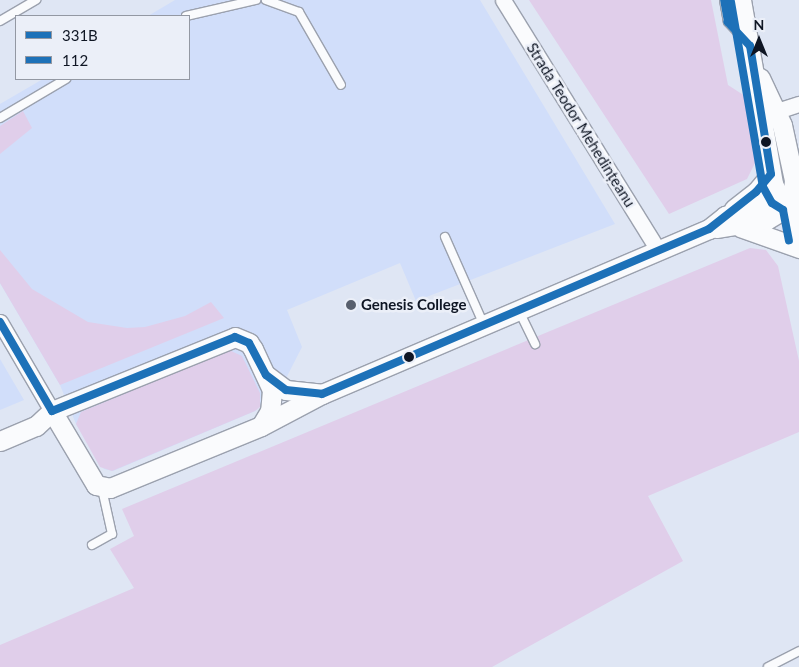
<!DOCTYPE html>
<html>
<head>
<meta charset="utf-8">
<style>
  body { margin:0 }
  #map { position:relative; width:799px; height:667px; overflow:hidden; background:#dfe6f4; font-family:Lato,sans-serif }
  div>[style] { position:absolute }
  .built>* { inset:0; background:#d1defa }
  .green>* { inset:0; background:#e0ceea }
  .roads { filter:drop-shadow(1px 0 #9ba1ae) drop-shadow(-1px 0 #9ba1ae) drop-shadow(0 1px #9ba1ae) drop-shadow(0 -1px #9ba1ae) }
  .service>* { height:8px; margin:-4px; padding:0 4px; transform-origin:4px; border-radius:4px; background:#fafbfd }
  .minor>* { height:15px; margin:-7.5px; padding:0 7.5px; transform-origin:7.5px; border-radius:7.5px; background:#fafbfd }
  .tertiary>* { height:19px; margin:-9.5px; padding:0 9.5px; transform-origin:9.5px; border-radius:9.5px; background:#fafbfd }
  .bus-1>* { height:8px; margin:-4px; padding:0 4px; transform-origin:4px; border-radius:4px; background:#1d71b8 }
  .bus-2>* { height:8px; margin:-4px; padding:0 4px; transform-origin:4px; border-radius:4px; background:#1d71b8 }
  .dots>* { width:14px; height:14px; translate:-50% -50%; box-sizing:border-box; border:2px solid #ebeff8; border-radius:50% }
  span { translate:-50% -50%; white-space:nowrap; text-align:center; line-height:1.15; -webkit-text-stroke:5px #ebeff8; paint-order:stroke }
  .street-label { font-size:15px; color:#0f1624 }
  .poi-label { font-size:15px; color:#0f1624; font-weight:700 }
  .left { translate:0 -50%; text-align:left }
  .legend { position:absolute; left:15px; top:15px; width:175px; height:65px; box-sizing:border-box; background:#ebeff8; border:1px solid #9398a3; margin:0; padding:6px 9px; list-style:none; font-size:15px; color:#0f1624 }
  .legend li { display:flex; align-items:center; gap:10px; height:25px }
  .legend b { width:25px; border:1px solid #9398a3 }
  .north { position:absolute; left:734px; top:15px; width:50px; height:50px; -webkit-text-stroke:4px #ebeff8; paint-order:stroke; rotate:0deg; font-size:14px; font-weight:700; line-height:20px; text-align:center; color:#0f1624 }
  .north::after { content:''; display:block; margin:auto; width:18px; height:22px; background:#0f1624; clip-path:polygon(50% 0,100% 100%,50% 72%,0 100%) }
</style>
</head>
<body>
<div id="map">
  <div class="built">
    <div style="clip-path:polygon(175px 0,480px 0,615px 224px,416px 301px,400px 263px,287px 310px,302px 347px,280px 390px,255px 411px,113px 471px,104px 469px,76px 424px,60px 385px,0 283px,0 104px,43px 79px,189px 79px,189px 16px,148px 16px)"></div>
    <div style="clip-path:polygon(0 359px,24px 400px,0 410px)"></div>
  </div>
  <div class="green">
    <div style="clip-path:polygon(529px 0,711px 0,728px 85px,745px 96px,756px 161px,747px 179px,669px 214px)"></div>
    <div style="clip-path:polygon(23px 111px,32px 128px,0 154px,0 126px)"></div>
    <div style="clip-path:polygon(750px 248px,766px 250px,778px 266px,799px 361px,799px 432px,648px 496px,683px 561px,492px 667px,0 667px,0 645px,134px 588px,110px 549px,134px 536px,122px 509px)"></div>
    <div style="clip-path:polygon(0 250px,32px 289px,88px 322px,127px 328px,145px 327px,185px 316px,211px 302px,224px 318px,60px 385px,0 283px)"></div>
    <div style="clip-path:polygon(229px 350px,242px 356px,260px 393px,260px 407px,255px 411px,112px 471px,100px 467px,76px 424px,81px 412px)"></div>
  </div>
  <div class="roads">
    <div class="service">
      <div style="left:266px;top:0;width:35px;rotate:20deg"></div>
      <div style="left:299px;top:12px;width:84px;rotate:60.1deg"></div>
      <div style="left:724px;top:0;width:22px;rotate:80deg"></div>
      <div style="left:728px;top:22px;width:23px;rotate:47deg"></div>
      <div style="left:186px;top:16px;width:72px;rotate:-12.9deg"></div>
      <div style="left:0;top:21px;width:42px;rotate:-30.3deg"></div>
      <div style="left:0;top:118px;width:77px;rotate:-30.6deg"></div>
      <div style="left:445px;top:237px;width:96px;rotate:66.1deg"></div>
      <div style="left:519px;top:311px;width:37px;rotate:64deg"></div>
      <div style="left:92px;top:545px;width:23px;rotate:-29deg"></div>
      <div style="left:112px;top:534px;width:46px;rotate:-102.5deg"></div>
      <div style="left:768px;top:667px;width:35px;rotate:-27deg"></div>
    </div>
    <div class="minor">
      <div style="left:503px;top:0;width:294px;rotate:58.2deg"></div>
      <div style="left:777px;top:111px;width:23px;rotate:-18deg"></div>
      <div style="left:0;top:322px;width:103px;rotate:59.7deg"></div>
    </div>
    <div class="tertiary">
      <div style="left:741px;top:0;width:187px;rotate:80.1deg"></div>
      <div style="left:773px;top:184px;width:13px;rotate:63deg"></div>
      <div style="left:779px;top:196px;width:15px;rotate:32deg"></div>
      <div style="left:760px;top:78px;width:52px;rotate:64.9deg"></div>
      <div style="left:782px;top:125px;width:56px;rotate:77.7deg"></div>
      <div style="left:794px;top:180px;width:24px;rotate:95deg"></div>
      <div style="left:792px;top:204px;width:35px;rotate:78deg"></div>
      <div style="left:734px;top:209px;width:28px;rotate:-38deg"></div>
      <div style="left:756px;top:192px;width:23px;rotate:-50deg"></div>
      <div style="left:740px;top:227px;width:63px;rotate:19.6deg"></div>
      <div style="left:716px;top:228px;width:51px;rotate:-9.1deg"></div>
      <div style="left:766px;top:220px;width:29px;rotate:-31deg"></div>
      <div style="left:266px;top:375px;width:25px;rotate:37deg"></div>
      <div style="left:286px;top:390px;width:36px;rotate:6deg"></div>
      <div style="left:52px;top:411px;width:86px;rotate:59.3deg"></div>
      <div style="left:96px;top:485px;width:14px;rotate:12deg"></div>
      <div style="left:110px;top:488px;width:163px;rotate:-22.3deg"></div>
      <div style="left:261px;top:426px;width:69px;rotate:-27.7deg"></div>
      <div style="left:322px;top:394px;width:421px;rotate:-23.1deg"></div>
      <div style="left:709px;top:229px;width:21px;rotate:-39deg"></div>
      <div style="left:725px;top:216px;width:24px;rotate:-19deg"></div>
      <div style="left:748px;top:208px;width:44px;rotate:-5.2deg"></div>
      <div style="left:0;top:441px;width:39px;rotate:-23deg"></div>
      <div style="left:36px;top:426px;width:22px;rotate:-43deg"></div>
      <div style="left:52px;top:411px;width:197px;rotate:-22deg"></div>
      <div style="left:235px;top:337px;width:15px;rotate:23deg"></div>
      <div style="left:249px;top:343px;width:7px;rotate:56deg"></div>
      <div style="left:253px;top:349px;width:45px;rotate:65.1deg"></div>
      <div style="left:272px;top:390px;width:21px;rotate:95deg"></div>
      <div style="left:270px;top:411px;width:17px;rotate:121deg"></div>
    </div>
  </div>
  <div class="bus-1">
    <div style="left:0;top:322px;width:103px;rotate:59.7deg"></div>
    <div style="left:52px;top:411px;width:197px;rotate:-22deg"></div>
    <div style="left:235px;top:337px;width:15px;rotate:23deg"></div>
    <div style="left:249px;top:343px;width:36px;rotate:62deg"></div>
    <div style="left:266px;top:375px;width:25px;rotate:37deg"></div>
    <div style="left:286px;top:390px;width:36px;rotate:6deg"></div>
    <div style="left:322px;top:394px;width:421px;rotate:-23.1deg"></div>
    <div style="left:709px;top:229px;width:60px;rotate:-38.2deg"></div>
    <div style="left:756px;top:192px;width:23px;rotate:-50deg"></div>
    <div style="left:771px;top:174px;width:130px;rotate:-99.3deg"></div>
    <div style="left:750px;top:46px;width:33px;rotate:-133deg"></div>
    <div style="left:728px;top:22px;width:22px;rotate:-100deg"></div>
  </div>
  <div class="bus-2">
    <div style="left:731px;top:2px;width:188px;rotate:80.2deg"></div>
    <div style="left:763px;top:187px;width:18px;rotate:61deg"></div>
    <div style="left:772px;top:203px;width:13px;rotate:32deg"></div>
    <div style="left:783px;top:210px;width:31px;rotate:79deg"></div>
  </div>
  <div class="dots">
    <div style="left:766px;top:142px;background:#0f1624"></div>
    <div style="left:351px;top:305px;background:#585f6d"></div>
    <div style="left:409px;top:357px;background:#0f1624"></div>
  </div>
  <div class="street-label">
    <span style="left:581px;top:125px;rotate:58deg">Strada Teodor Mehedințeanu</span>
  </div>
  <div class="poi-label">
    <span class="left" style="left:361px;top:305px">Genesis College</span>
  </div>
  <ul class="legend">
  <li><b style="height:6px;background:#1d71b8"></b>331B</li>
  <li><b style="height:6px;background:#1d71b8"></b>112</li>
  </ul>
  <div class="north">N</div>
</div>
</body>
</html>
